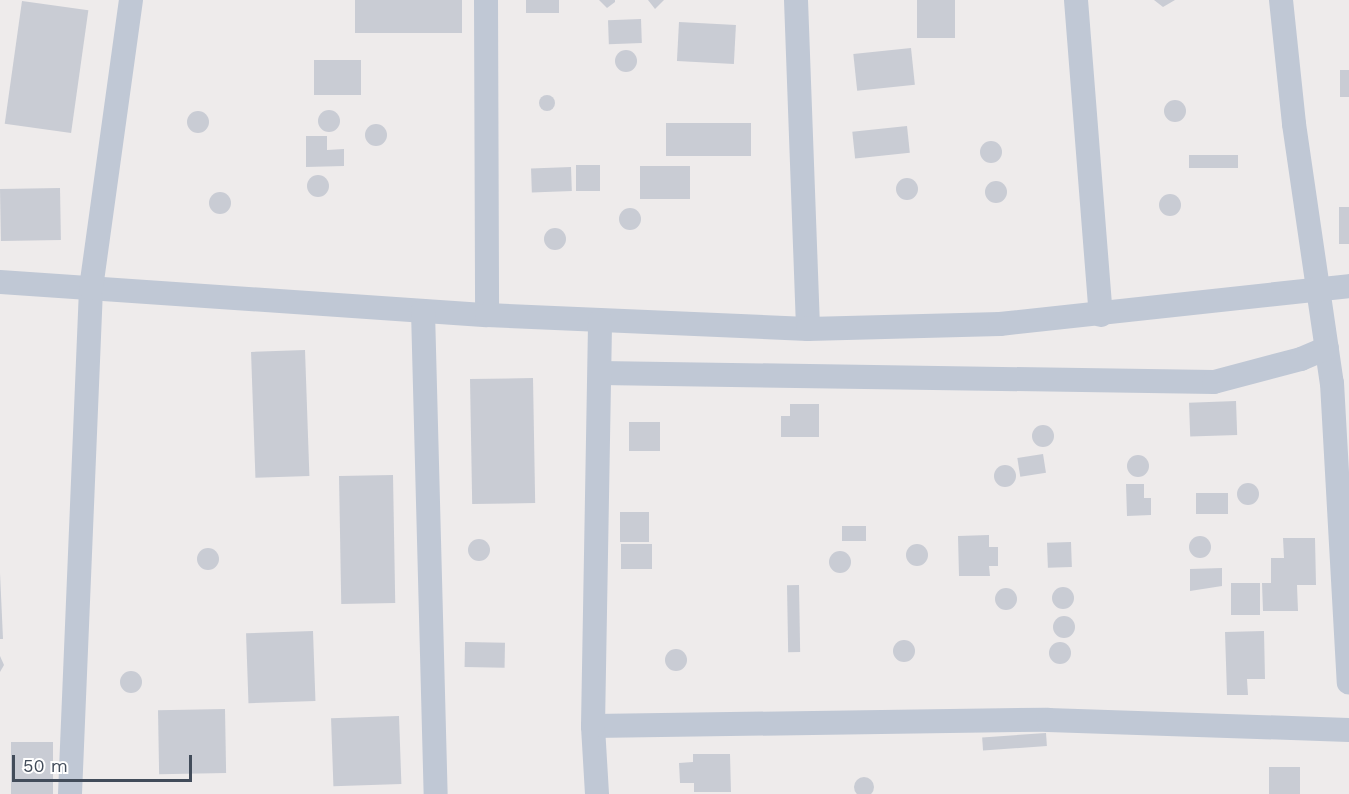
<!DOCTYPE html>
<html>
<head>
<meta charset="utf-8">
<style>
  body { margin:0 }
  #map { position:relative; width:1349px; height:794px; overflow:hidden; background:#eeebeb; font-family:"Work Sans",sans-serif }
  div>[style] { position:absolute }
  .building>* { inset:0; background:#c9ccd4; transform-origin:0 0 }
  .round { border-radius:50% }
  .street>* { height:24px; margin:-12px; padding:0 12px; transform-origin:12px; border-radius:12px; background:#c0c8d5 }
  span { translate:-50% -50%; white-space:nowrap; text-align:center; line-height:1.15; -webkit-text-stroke:4.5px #fff; paint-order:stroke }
  .scale { position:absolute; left:12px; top:755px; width:180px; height:27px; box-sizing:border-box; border:3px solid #424c5a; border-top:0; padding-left:8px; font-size:18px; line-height:21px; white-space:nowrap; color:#424c5a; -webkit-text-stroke:4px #fff; paint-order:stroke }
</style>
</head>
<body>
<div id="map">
  <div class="building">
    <div style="left:355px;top:0;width:107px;height:33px"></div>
    <div style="left:526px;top:0;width:33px;height:13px"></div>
    <div style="clip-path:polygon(599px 0,615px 0,615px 2px,607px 8px)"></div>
    <div style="clip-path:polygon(648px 0,664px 0,655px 9px)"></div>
    <div style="left:917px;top:0;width:38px;height:38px"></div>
    <div style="clip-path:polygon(1154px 0,1175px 0,1163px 7px)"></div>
    <div style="left:22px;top:1px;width:67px;height:124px;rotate:8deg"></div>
    <div style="left:641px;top:19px;width:24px;height:33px;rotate:88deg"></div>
    <div style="left:679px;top:22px;width:57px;height:39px;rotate:3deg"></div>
    <div style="left:911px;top:48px;width:37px;height:58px;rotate:84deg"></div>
    <div class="round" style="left:615px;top:50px;width:22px;height:22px"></div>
    <div style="left:314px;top:60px;width:47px;height:35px"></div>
    <div style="left:1340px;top:70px;width:9px;height:27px"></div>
    <div class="round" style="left:539px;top:95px;width:16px;height:16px"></div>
    <div class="round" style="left:1164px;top:100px;width:22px;height:22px"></div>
    <div class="round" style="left:318px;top:110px;width:22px;height:22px"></div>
    <div class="round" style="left:187px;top:111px;width:22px;height:22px"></div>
    <div style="left:751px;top:123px;width:33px;height:85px;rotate:90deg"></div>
    <div class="round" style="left:365px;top:124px;width:22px;height:22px"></div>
    <div style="left:907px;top:126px;width:27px;height:55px;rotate:84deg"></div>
    <div style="clip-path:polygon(306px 136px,327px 136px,327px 150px,344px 149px,344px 166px,306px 167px)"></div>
    <div class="round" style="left:980px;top:141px;width:22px;height:22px"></div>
    <div style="left:1189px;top:155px;width:49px;height:13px"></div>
    <div style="left:576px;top:165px;width:24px;height:26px"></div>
    <div style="left:690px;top:166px;width:33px;height:50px;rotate:90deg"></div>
    <div style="left:571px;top:167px;width:24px;height:40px;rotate:88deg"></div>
    <div class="round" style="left:307px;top:175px;width:22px;height:22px"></div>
    <div class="round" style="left:896px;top:178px;width:22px;height:22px"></div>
    <div class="round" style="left:985px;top:181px;width:22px;height:22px"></div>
    <div style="left:60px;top:188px;width:52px;height:60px;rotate:89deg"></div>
    <div class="round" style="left:209px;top:192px;width:22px;height:22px"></div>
    <div class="round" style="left:1159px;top:194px;width:22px;height:22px"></div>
    <div style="left:1349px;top:207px;width:37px;height:10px;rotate:90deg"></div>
    <div class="round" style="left:619px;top:208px;width:22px;height:22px"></div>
    <div class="round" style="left:544px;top:228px;width:22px;height:22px"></div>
    <div style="left:305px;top:350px;width:126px;height:54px;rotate:88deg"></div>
    <div style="left:533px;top:378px;width:125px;height:63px;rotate:89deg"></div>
    <div style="left:1236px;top:401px;width:34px;height:47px;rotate:88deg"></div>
    <div style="clip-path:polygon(790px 404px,819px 404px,819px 437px,781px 437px,781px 416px,790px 416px)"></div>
    <div style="left:629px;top:422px;width:31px;height:29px"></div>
    <div class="round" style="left:1032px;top:425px;width:22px;height:22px"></div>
    <div style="left:1043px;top:454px;width:19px;height:26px;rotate:81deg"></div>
    <div class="round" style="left:1127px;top:455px;width:22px;height:22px"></div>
    <div class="round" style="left:994px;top:465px;width:22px;height:22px"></div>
    <div style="left:393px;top:475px;width:128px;height:54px;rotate:89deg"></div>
    <div class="round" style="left:1237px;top:483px;width:22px;height:22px"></div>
    <div style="clip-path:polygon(1126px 484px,1144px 484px,1144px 498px,1151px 498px,1151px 515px,1127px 516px)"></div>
    <div style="left:1196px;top:493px;width:32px;height:21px"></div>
    <div style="left:620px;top:512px;width:29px;height:30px"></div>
    <div style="left:842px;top:526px;width:24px;height:15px"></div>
    <div style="clip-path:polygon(989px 535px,989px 547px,998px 547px,998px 566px,989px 566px,990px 576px,959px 576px,958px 536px)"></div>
    <div class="round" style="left:1189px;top:536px;width:22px;height:22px"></div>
    <div style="clip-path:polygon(1283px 538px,1315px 538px,1316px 585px,1297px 585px,1298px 611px,1263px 611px,1262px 583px,1271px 583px,1271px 558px,1284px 558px)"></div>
    <div class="round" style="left:468px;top:539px;width:22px;height:22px"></div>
    <div style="left:1071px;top:542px;width:25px;height:24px;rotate:88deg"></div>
    <div class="round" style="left:906px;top:544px;width:22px;height:22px"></div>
    <div style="left:621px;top:544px;width:31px;height:25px"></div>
    <div class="round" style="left:197px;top:548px;width:22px;height:22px"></div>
    <div class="round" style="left:829px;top:551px;width:22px;height:22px"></div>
    <div style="clip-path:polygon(1222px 568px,1222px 586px,1190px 591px,1190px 569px)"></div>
    <div style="clip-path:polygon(0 573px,3px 639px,0 639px)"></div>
    <div style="left:1260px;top:583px;width:32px;height:29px;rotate:90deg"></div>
    <div style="left:799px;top:585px;width:67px;height:12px;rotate:89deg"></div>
    <div class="round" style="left:1052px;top:587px;width:22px;height:22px"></div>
    <div class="round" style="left:995px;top:588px;width:22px;height:22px"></div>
    <div class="round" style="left:1053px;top:616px;width:22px;height:22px"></div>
    <div style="left:313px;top:631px;width:70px;height:67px;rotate:88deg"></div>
    <div style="clip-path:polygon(1264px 631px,1265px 679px,1247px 679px,1248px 695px,1227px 695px,1225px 632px)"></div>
    <div class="round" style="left:893px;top:640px;width:22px;height:22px"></div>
    <div class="round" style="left:1049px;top:642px;width:22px;height:22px"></div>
    <div style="left:465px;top:642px;width:40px;height:25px;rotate:1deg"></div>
    <div class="round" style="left:665px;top:649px;width:22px;height:22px"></div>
    <div style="clip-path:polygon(0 656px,4px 665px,0 672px)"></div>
    <div class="round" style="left:120px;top:671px;width:22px;height:22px"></div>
    <div style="left:225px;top:709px;width:64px;height:67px;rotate:89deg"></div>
    <div style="left:399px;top:716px;width:68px;height:68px;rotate:88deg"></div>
    <div style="left:1046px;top:733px;width:13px;height:64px;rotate:86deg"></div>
    <div style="left:53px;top:742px;width:52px;height:42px;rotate:90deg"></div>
    <div style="clip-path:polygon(693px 754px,730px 754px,731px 792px,694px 792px,694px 783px,680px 783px,679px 763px,693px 762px)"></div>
    <div style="left:1269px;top:767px;width:31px;height:27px"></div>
    <div class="round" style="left:854px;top:777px;width:20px;height:20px"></div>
  </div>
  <div class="street">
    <div style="left:486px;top:0;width:315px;rotate:89.8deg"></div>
    <div style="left:796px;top:0;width:329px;rotate:87.9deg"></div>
    <div style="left:1076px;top:0;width:316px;rotate:85.5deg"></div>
    <div style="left:1281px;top:0;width:125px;rotate:84deg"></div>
    <div style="left:1294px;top:124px;width:262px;rotate:81.7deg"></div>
    <div style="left:1332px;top:383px;width:300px;rotate:86.8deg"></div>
    <div style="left:0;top:282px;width:488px;rotate:3.9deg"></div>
    <div style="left:487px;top:315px;width:321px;rotate:2.5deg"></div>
    <div style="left:808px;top:329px;width:192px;rotate:-1.5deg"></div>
    <div style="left:1000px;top:324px;width:351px;rotate:-6.2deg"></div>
    <div style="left:423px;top:311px;width:483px;rotate:88.5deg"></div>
    <div style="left:600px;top:373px;width:614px;rotate:0.84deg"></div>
    <div style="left:1214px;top:382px;width:90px;rotate:-14.8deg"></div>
    <div style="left:1301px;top:359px;width:28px;rotate:-23deg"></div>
    <div style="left:593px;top:726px;width:455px;rotate:-0.8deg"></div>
    <div style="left:1048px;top:720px;width:301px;rotate:1.9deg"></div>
    <div style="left:70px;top:794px;width:506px;rotate:-87.62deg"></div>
    <div style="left:91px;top:288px;width:291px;rotate:-82.1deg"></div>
    <div style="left:597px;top:794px;width:68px;rotate:-93.4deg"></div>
    <div style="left:593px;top:726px;width:405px;rotate:-89deg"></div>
  </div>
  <div class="scale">50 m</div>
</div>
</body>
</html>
